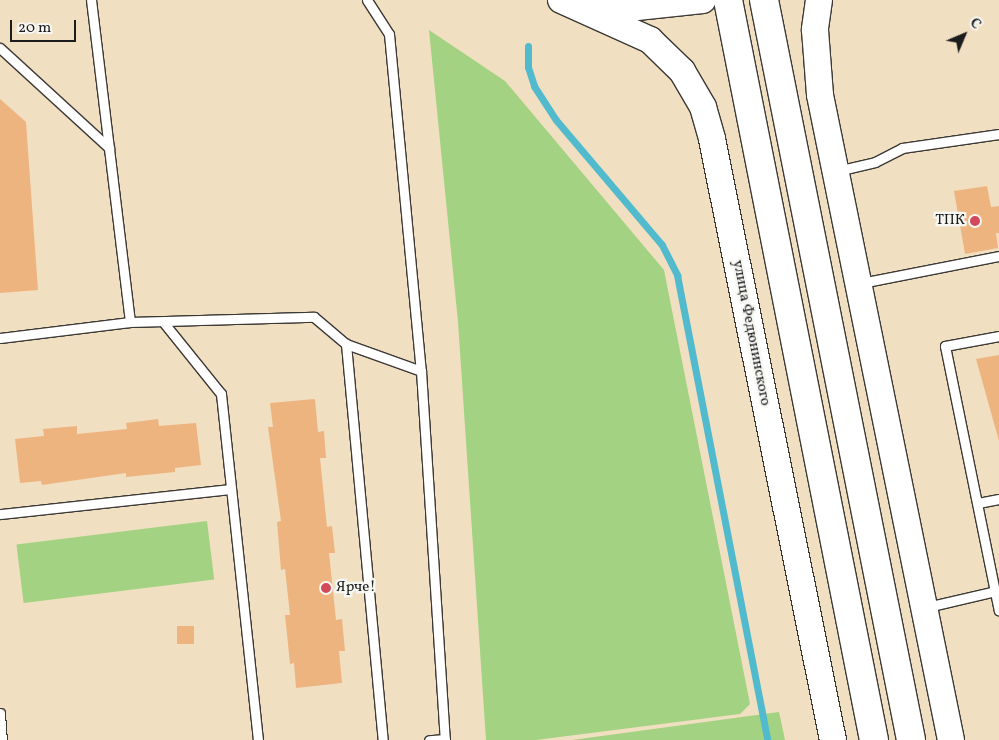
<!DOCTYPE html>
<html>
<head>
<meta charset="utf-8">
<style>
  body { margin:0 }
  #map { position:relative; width:999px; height:740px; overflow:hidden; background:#f1dfc1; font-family:Vollkorn,serif }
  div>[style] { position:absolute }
  .green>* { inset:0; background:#a3d382; transform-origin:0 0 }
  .stream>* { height:7px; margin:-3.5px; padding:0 3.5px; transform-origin:3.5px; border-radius:3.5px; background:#51bbcd }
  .building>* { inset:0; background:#eeb480; transform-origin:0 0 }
  .roads { filter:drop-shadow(1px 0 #3c3935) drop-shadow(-1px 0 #3c3935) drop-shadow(0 1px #3c3935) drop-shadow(0 -1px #3c3935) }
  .lane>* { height:9px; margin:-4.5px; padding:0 4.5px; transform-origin:4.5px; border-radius:4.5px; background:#fff }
  .secondary>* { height:26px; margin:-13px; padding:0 13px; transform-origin:13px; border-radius:13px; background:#fff }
  .highway>* { height:28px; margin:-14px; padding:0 14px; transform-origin:14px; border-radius:14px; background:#fff }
  .dots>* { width:14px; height:14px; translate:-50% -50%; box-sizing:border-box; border:2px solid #f6f6f2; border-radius:50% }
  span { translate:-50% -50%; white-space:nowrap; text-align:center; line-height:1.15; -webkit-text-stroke:4.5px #f6f6f2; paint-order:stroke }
  .poi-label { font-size:15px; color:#1c1c1c }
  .right { translate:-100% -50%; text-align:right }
  .left { translate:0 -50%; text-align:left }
  .street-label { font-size:15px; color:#1c1c1c }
  .north { position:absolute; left:939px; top:10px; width:50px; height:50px; -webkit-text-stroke:4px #f6f6f2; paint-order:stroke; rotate:45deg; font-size:14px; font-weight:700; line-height:20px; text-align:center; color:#1c1c1c }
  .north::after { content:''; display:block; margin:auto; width:18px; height:22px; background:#1c1c1c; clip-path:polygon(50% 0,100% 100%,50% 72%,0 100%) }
  .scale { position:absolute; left:10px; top:20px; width:66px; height:22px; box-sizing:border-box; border:2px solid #1c1c1c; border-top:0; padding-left:6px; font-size:15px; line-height:18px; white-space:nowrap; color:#1c1c1c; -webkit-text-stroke:4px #f6f6f2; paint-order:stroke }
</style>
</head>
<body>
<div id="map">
  <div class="green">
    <div style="clip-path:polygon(429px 30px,505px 81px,664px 270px,750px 704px,740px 714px,536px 740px,486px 740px,458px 322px)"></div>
    <div style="left:207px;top:521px;width:59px;height:192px;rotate:83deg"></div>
    <div style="clip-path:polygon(779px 712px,785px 740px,572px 740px)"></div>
  </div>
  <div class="stream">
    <div style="left:528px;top:46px;width:21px;rotate:90deg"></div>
    <div style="left:528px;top:67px;width:20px;rotate:72deg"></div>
    <div style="left:534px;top:86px;width:40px;rotate:57.1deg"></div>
    <div style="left:556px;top:120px;width:164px;rotate:49.7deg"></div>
    <div style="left:662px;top:245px;width:34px;rotate:63deg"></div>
    <div style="left:677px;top:275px;width:474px;rotate:79deg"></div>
  </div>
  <div class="building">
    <div style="clip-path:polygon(0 99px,26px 122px,38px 290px,0 293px)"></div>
    <div style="clip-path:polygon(987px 186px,991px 207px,999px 206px,999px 233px,996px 233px,998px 248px,965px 254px,954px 191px)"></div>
    <div style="clip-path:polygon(999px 355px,999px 441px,976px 359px)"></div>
    <div style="clip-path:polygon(315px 399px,318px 432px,324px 431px,326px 458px,320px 458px,327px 527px,332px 526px,335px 553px,329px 553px,336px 620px,342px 619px,345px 651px,339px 651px,342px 683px,296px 688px,294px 663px,290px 664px,285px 615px,290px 615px,285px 569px,281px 570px,277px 522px,281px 521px,268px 427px,273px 427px,270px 403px)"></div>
    <div style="clip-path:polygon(158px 419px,159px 426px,196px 423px,201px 465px,175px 468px,175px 472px,126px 477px,126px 473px,42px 485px,41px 481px,20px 483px,15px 439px,44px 436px,43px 429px,77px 426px,77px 434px,127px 429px,126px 423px)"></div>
    <div style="left:177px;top:626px;width:17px;height:18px"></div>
  </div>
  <div class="roads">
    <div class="lane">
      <div style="left:367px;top:0;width:40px;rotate:57.1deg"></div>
      <div style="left:389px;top:34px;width:339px;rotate:84.6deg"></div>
      <div style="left:421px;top:371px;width:369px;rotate:86.3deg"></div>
      <div style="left:445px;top:739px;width:16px;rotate:176deg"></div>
      <div style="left:0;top:48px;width:148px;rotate:42.5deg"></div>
      <div style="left:837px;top:171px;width:39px;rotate:-13deg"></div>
      <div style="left:875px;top:162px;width:30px;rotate:-27deg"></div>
      <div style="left:902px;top:148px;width:98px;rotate:-8.2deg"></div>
      <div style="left:861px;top:283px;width:141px;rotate:-11.1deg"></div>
      <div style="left:130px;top:322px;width:184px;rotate:-1.6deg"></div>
      <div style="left:314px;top:317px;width:42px;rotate:40.2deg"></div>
      <div style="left:346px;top:344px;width:80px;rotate:19.8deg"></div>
      <div style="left:164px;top:323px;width:91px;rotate:51.2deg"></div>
      <div style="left:221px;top:394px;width:348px;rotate:83.9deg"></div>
      <div style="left:999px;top:336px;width:55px;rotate:169.5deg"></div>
      <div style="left:945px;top:346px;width:270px;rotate:78.5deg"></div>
      <div style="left:0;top:338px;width:131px;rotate:-7deg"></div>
      <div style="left:130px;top:322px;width:324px;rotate:-96.9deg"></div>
      <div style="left:346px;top:344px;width:398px;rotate:84.7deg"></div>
      <div style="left:978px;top:503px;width:21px;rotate:-11deg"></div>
      <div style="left:0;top:514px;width:232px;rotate:-6.2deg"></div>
      <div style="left:927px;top:607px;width:70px;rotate:-13.2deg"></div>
      <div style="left:0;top:713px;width:27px;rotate:86deg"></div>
    </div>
    <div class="secondary">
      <div style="left:561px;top:0;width:98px;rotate:24.2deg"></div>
      <div style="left:650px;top:40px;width:45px;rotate:44.1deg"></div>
      <div style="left:682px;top:71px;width:42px;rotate:59.7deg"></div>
      <div style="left:703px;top:107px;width:33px;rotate:74deg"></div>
      <div style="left:712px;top:139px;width:613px;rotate:78.62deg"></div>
      <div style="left:819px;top:0;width:30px;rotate:98deg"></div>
      <div style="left:815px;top:30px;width:65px;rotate:85.6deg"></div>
      <div style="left:820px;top:95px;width:658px;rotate:78.52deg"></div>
      <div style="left:589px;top:3px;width:48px;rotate:4.8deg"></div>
      <div style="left:637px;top:7px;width:66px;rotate:-6.1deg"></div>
    </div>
    <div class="highway">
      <div style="left:728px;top:0;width:754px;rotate:78.84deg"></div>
      <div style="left:764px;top:0;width:754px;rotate:78.76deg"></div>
    </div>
  </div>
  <div class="dots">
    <div style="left:975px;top:221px;background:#d1495b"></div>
    <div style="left:326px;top:588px;background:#d1495b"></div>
  </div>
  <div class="poi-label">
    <span class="right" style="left:965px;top:221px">ТПК</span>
    <span class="left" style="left:336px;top:588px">Ярче!</span>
  </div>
  <div class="street-label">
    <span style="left:751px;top:333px;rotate:79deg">улица Федюнинского</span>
  </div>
  <div class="north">С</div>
  <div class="scale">20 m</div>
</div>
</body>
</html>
